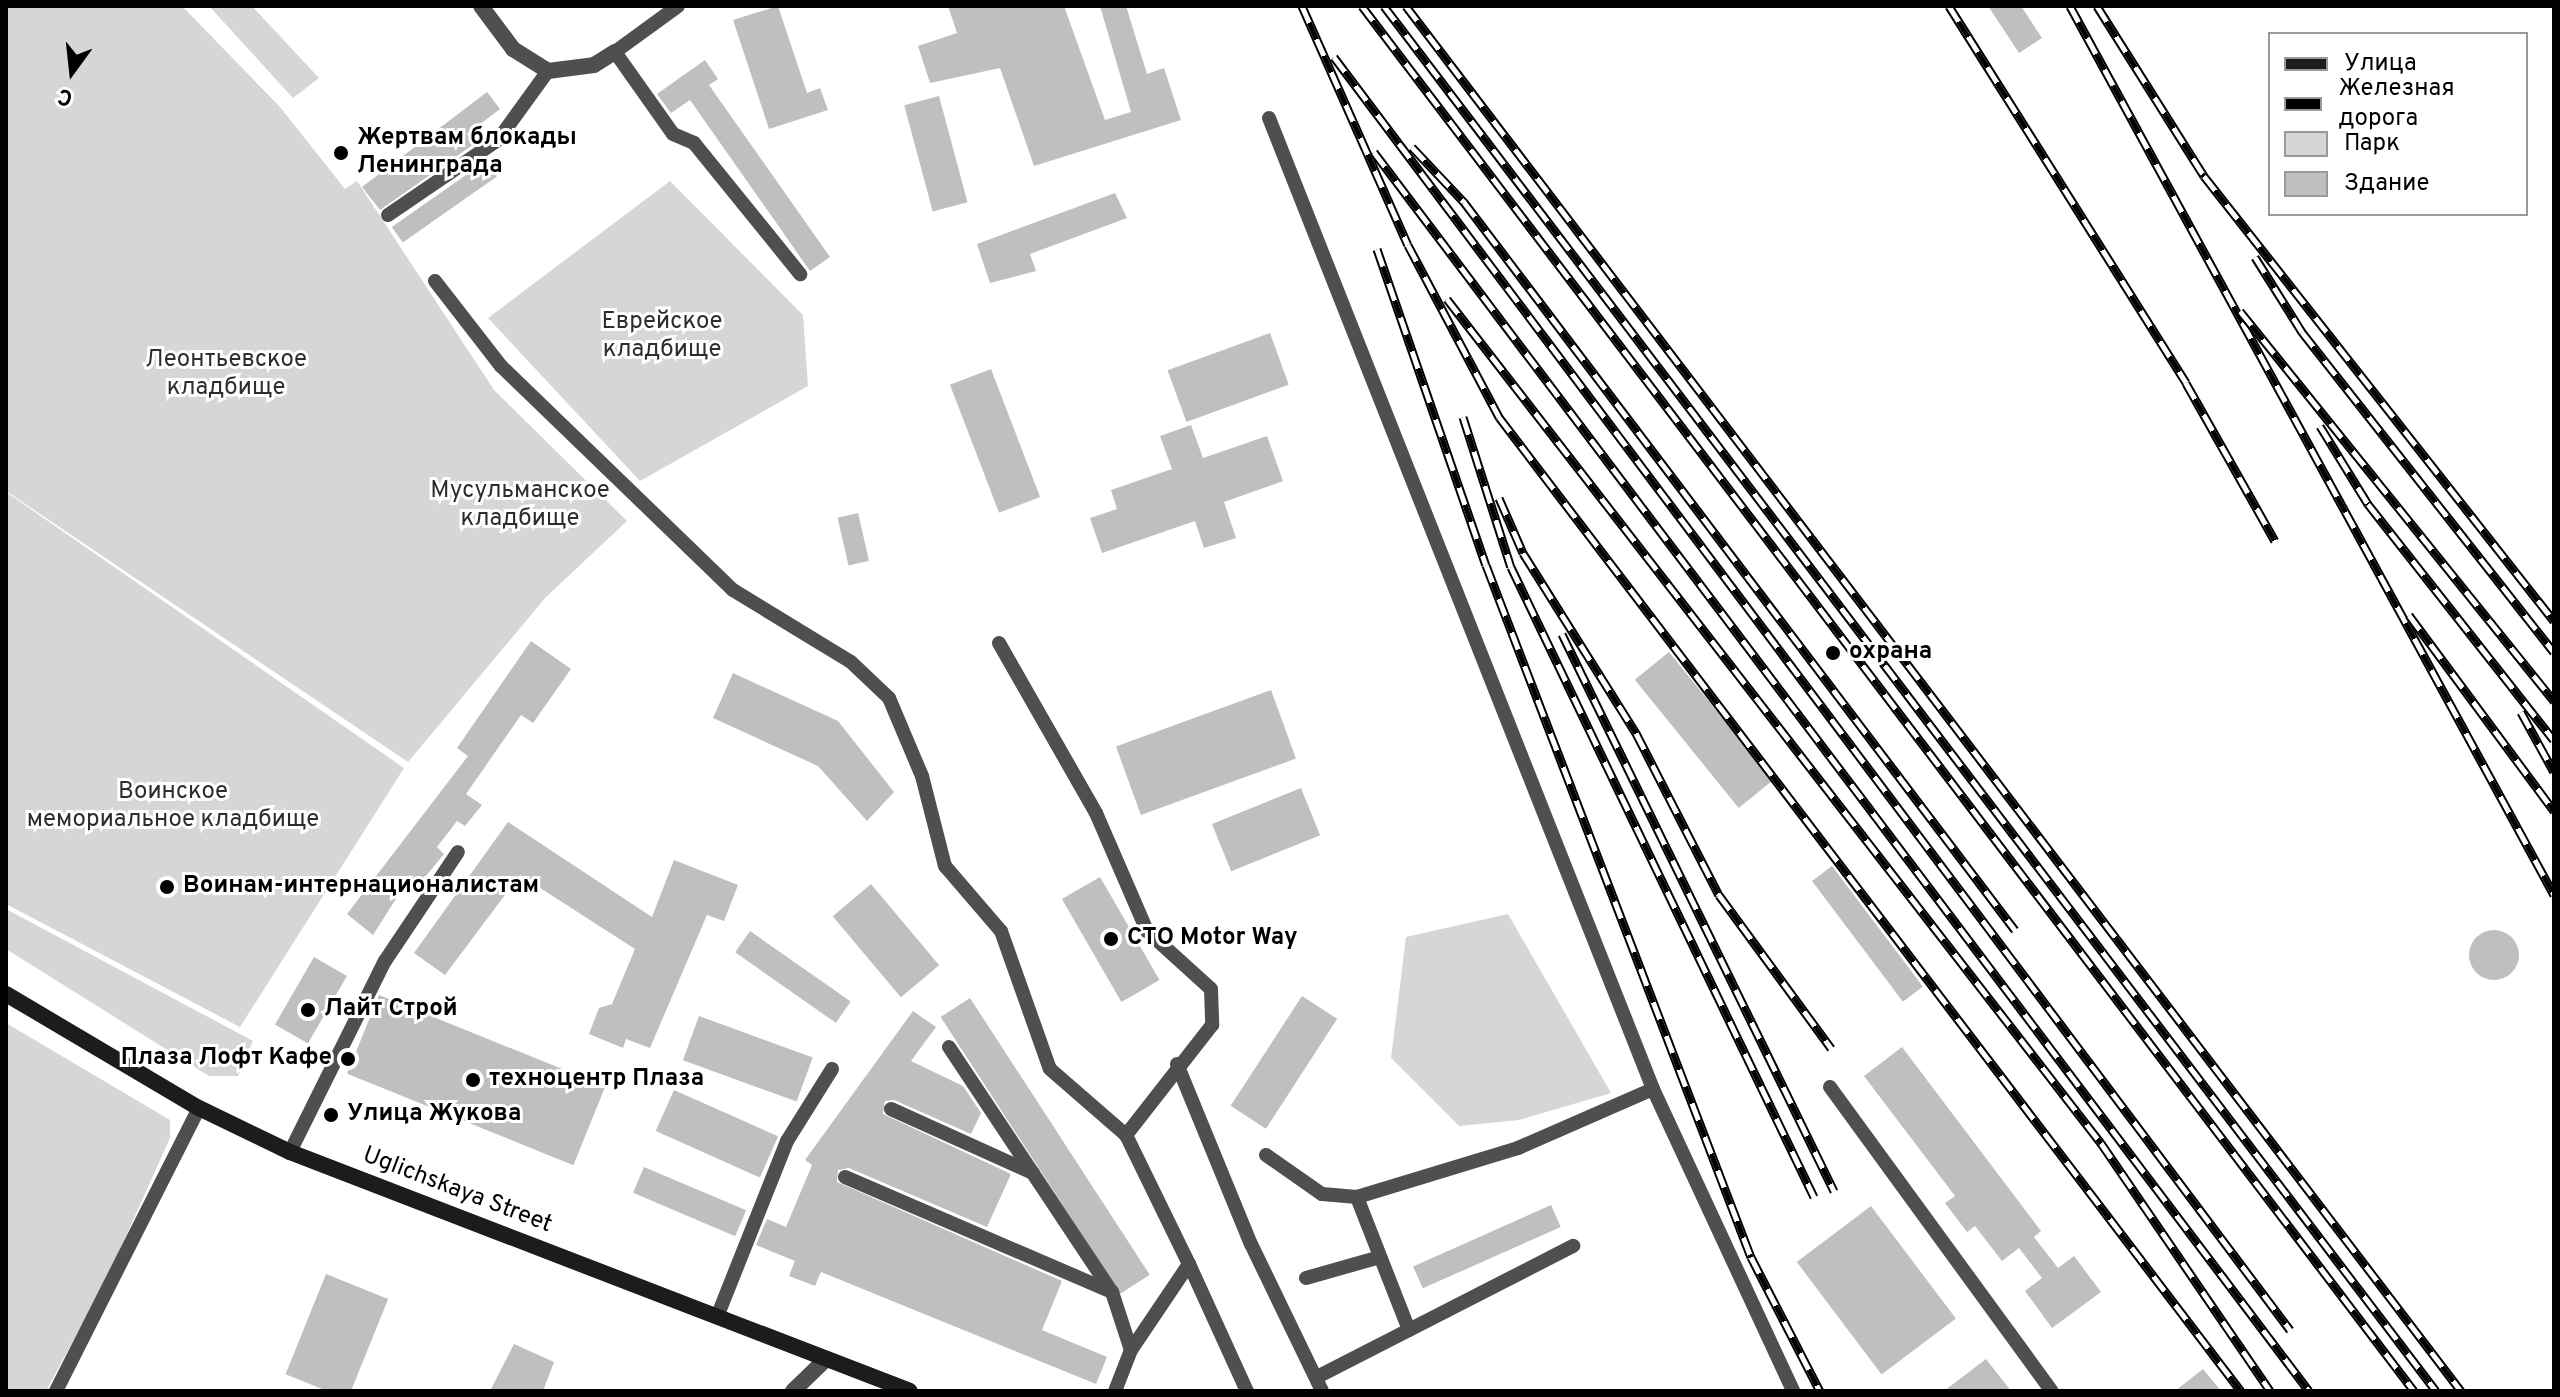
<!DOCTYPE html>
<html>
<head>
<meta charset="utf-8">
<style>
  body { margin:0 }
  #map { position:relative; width:2560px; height:1397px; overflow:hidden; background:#fff; font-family:Overpass,sans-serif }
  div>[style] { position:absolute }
  .green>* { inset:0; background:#d6d6d6 }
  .building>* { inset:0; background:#bfbfbf; transform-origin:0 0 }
  .round { border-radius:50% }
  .service>* { height:14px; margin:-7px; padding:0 7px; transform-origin:7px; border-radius:7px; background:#4f4f4f }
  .minor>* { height:16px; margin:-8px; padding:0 8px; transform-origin:8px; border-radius:8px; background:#4f4f4f }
  .secondary>* { height:16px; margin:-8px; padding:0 8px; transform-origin:8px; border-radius:8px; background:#1c1c1c }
  .rail>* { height:9px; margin-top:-4.5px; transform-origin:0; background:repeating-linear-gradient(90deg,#fff 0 18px,#000 0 36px); box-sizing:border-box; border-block:2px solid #000 }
  .dots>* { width:22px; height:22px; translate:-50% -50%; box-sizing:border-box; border:4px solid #fff; border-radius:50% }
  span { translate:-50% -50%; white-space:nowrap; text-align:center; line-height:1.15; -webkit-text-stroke:6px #fff; paint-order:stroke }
  .poi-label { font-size:24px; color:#000; font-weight:700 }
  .left { translate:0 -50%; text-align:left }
  .right { translate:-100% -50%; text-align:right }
  .park-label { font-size:24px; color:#2d2d2d }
  .street-label { font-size:24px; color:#000 }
  .frame { position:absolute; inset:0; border:8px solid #000; pointer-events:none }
  .legend { position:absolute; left:2268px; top:32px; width:260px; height:184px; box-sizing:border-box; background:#fff; border:2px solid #999; margin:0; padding:10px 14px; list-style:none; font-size:24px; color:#000 }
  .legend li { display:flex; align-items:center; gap:16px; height:40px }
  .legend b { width:40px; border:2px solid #999 }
  .north { position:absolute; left:32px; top:32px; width:80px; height:80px; -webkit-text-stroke:6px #fff; paint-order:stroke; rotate:195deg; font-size:22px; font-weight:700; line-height:32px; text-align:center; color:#000 }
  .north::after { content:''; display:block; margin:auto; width:28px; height:36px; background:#000; clip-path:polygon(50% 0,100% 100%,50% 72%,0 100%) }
</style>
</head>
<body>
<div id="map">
  <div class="green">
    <div style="clip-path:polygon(6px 6px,182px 6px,280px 107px,345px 189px,357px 181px,494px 390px,627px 521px,546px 597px,408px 762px,6px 491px)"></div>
    <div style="clip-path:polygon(209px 6px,252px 6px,319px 78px,293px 98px)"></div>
    <div style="clip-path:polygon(670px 181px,803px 315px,808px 386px,640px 481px,488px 318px)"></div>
    <div style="clip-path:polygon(6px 492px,404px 768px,240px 1027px,6px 904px)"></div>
    <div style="clip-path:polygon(6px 909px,253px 1041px,238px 1076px,209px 1076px,6px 949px)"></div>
    <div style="clip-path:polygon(1508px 914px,1611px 1093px,1519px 1120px,1459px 1126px,1391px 1058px,1406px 937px)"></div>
    <div style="clip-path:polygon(6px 1023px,170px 1120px,170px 1138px,108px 1276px,46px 1391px,6px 1391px)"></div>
  </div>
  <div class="building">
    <div style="clip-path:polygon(778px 6px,807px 93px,820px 88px,828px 110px,769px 129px,733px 20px)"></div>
    <div style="clip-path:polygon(948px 6px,1064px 6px,1105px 120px,1131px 112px,1100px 6px,1126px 6px,1147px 74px,1164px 68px,1181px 120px,1034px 166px,1000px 68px,930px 83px,918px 46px,957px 33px)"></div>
    <div style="clip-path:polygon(1988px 6px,2021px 6px,2042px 38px,2019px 53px)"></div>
    <div style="clip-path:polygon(705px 60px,718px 79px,709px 85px,830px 257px,810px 271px,690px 100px,671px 113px,657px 94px)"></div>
    <div style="clip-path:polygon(487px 92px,500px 109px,467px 134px,474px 144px,380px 210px,362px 187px)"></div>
    <div style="left:939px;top:96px;width:110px;height:36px;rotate:75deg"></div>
    <div style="left:486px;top:161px;width:19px;height:115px;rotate:55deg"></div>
    <div style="clip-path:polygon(1115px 193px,1127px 218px,1030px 254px,1036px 271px,990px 283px,977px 244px)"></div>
    <div style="left:1270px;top:333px;width:55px;height:109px;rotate:70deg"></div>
    <div style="left:991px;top:369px;width:137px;height:44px;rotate:69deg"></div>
    <div style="clip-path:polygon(1191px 425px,1203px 458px,1267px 436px,1283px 481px,1224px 502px,1236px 538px,1204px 548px,1195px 521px,1102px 553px,1090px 518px,1117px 509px,1111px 490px,1172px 469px,1160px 436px)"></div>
    <div style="left:858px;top:513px;width:49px;height:21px;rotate:77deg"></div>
    <div style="clip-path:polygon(531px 641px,571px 669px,533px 723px,521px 715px,466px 794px,482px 805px,465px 826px,457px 821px,437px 847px,444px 854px,416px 888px,406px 883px,373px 935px,347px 914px,468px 756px,457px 748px)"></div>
    <div style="left:1669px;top:652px;width:165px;height:44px;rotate:51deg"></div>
    <div style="clip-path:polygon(733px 673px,838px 721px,894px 792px,867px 821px,818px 766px,713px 718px)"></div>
    <div style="left:1271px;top:690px;width:73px;height:165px;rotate:70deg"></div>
    <div style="left:1301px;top:788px;width:51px;height:96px;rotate:68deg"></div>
    <div style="clip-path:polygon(508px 822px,652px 917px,674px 860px,738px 885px,724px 921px,707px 915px,650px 1048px,626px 1039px,623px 1048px,589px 1034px,599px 1008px,612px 1004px,635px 949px,520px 875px,445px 975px,414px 953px)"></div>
    <div style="left:1832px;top:866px;width:151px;height:25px;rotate:53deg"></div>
    <div style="left:1100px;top:877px;width:119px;height:44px;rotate:60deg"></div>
    <div style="left:871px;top:884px;width:106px;height:50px;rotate:50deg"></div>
    <div class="round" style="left:2469px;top:930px;width:50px;height:50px"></div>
    <div style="left:750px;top:931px;width:123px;height:26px;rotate:35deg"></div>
    <div style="left:314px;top:957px;width:38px;height:78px;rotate:30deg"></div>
    <div style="left:379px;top:995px;width:244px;height:85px;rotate:22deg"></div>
    <div style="left:1302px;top:996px;width:42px;height:131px;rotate:33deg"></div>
    <div style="left:970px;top:998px;width:330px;height:35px;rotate:57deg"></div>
    <div style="clip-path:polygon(913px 1011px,936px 1027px,911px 1061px,963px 1086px,981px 1113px,971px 1134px,894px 1100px,885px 1101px,883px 1114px,1011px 1174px,987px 1227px,849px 1168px,838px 1170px,837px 1182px,1062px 1281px,1042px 1330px,1107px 1357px,1096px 1384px,821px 1272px,815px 1286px,789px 1276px,795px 1261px,756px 1245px,767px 1219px,786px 1227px,812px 1165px,805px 1160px)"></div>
    <div style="left:699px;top:1016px;width:121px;height:47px;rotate:20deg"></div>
    <div style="clip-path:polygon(1902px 1047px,2041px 1231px,2034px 1237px,2058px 1268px,2074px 1256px,2101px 1292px,2052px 1328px,2025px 1291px,2042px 1278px,2019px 1248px,2002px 1261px,1975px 1226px,1967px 1232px,1945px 1203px,1955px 1196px,1864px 1076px)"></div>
    <div style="left:674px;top:1090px;width:114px;height:45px;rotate:24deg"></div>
    <div style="left:644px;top:1167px;width:111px;height:28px;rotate:23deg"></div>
    <div style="left:1551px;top:1205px;width:24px;height:151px;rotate:66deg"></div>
    <div style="left:1871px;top:1206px;width:141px;height:93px;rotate:53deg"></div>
    <div style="left:326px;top:1274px;width:67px;height:108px;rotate:22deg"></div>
    <div style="clip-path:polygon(514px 1344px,554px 1362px,543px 1391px,490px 1391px)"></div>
    <div style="clip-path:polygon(1986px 1359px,2011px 1391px,1944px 1391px)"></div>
    <div style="clip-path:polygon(2203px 1369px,2221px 1391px,2175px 1391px)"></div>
  </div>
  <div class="service">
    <div style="left:678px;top:6px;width:78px;rotate:143.9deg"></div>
    <div style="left:615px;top:52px;width:100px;rotate:54.7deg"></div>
    <div style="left:673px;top:134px;width:23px;rotate:23deg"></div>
    <div style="left:694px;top:143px;width:169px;rotate:51deg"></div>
    <div style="left:1269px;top:118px;width:1044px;rotate:68.42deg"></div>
    <div style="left:1653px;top:1089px;width:333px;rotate:65.1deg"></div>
    <div style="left:388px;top:215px;width:133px;rotate:-34.3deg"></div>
    <div style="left:498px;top:140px;width:85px;rotate:-54.1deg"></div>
    <div style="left:435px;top:281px;width:108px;rotate:52.2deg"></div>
    <div style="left:501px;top:366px;width:322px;rotate:44deg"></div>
    <div style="left:733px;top:590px;width:138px;rotate:31.4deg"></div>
    <div style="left:851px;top:662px;width:52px;rotate:43.5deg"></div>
    <div style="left:889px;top:698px;width:85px;rotate:67.1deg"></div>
    <div style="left:922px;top:776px;width:93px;rotate:75.7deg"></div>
    <div style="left:945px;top:866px;width:86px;rotate:49.3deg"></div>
    <div style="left:1001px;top:931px;width:146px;rotate:70.5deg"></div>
    <div style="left:1050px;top:1069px;width:101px;rotate:41deg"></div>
    <div style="left:999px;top:643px;width:196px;rotate:60.3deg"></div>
    <div style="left:1096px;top:813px;width:129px;rotate:66.6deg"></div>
    <div style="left:1147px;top:931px;width:86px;rotate:42.2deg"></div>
    <div style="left:1211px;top:989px;width:36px;rotate:88deg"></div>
    <div style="left:1212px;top:1025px;width:140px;rotate:128deg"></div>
    <div style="left:1126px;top:1135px;width:144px;rotate:64deg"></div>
    <div style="left:1189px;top:1264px;width:104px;rotate:124deg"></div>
    <div style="left:1131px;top:1350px;width:44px;rotate:111.3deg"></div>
    <div style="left:949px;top:1047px;width:294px;rotate:56.4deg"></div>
    <div style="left:1112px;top:1292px;width:61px;rotate:71.9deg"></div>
    <div style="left:1177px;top:1064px;width:195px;rotate:67.7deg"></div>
    <div style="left:1251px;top:1244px;width:163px;rotate:64.2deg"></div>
    <div style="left:1830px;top:1087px;width:376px;rotate:53.9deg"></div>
    <div style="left:891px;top:1109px;width:156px;rotate:24.3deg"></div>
    <div style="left:290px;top:1152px;width:213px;rotate:-63.6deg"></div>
    <div style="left:385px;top:961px;width:131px;rotate:-56.2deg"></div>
    <div style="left:1266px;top:1155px;width:68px;rotate:34.9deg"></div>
    <div style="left:1322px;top:1194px;width:35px;rotate:5deg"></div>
    <div style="left:845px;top:1177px;width:291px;rotate:23.3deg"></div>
    <div style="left:1189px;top:1264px;width:140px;rotate:65.5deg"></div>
    <div style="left:1306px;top:1278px;width:77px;rotate:-15.8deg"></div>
    <div style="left:717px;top:1317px;width:189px;rotate:-68.3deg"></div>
    <div style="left:787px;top:1141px;width:85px;rotate:-58deg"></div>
    <div style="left:1409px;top:1330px;width:143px;rotate:-111.4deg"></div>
    <div style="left:1357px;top:1197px;width:168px;rotate:-16.9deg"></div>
    <div style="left:1518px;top:1148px;width:147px;rotate:-23.6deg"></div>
    <div style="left:1317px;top:1377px;width:288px;rotate:-27.1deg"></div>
    <div style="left:56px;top:1391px;width:317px;rotate:-63.2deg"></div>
  </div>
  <div class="minor">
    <div style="left:481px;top:6px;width:54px;rotate:53.3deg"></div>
    <div style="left:513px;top:49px;width:41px;rotate:32.2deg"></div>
    <div style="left:548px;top:71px;width:46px;rotate:-7.4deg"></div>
    <div style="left:594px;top:65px;width:25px;rotate:-32deg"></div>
    <div style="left:793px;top:1391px;width:46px;rotate:-44.1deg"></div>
  </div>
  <div class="secondary">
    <div style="left:6px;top:994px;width:224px;rotate:30.6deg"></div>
    <div style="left:199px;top:1108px;width:101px;rotate:25.8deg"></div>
    <div style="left:290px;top:1152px;width:664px;rotate:21.08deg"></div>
  </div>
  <div class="rail">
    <div style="left:1302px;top:6px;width:261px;rotate:66.1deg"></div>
    <div style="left:1408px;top:245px;width:195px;rotate:62.1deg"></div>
    <div style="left:1499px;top:417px;width:1224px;rotate:52.7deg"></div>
    <div style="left:1362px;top:6px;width:1739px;rotate:52.78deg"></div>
    <div style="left:1384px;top:6px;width:1739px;rotate:52.78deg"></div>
    <div style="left:1406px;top:6px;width:1741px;rotate:52.7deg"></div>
    <div style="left:1949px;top:6px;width:445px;rotate:57.8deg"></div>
    <div style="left:2186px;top:383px;width:181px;rotate:60.6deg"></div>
    <div style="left:2070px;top:6px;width:1012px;rotate:61.43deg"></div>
    <div style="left:2097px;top:6px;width:201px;rotate:57.8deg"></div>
    <div style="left:2204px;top:176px;width:566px;rotate:51.81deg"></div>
    <div style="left:1334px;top:57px;width:1592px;rotate:53.09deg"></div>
    <div style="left:1412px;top:147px;width:76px;rotate:46.6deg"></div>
    <div style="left:1464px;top:202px;width:913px;rotate:52.88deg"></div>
    <div style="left:1374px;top:152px;width:1552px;rotate:52.96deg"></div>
    <div style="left:1377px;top:249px;width:334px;rotate:71deg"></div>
    <div style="left:1486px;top:565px;width:741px;rotate:69.05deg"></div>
    <div style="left:1751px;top:1257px;width:151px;rotate:62.8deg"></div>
    <div style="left:2255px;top:257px;width:89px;rotate:57.9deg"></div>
    <div style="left:2302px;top:332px;width:407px;rotate:51.8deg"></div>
    <div style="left:1447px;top:299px;width:1068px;rotate:52.23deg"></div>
    <div style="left:2101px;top:1143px;width:300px;rotate:55.7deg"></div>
    <div style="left:2240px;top:311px;width:501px;rotate:51.16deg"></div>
    <div style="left:1463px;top:417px;width:157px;rotate:72.3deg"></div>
    <div style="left:1511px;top:567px;width:699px;rotate:64.31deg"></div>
    <div style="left:2320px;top:426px;width:92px;rotate:58.4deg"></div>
    <div style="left:2368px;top:504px;width:300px;rotate:51.8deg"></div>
    <div style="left:1499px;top:498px;width:60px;rotate:66.4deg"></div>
    <div style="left:1523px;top:553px;width:213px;rotate:57.9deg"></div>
    <div style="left:1636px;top:733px;width:182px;rotate:62.9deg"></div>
    <div style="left:1719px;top:895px;width:190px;rotate:53.8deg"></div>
    <div style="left:2409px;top:615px;width:244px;rotate:53.5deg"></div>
    <div style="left:1562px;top:634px;width:620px;rotate:63.97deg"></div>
    <div style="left:2521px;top:712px;width:68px;rotate:61.2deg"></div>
  </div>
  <div class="dots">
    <div style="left:341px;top:153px;background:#000"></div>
    <div style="left:1833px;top:653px;background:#000"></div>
    <div style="left:167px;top:887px;background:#000"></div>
    <div style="left:1111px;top:939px;background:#000"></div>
    <div style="left:308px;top:1010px;background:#000"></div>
    <div style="left:348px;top:1059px;background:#000"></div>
    <div style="left:473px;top:1080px;background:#000"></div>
    <div style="left:331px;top:1115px;background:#000"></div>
  </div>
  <div class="poi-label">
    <span class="left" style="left:357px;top:153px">Жертвам блокады<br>Ленинграда</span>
    <span class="left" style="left:1849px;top:653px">охрана</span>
    <span class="left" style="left:183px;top:887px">Воинам-интернационалистам</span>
    <span class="left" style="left:1127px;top:939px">СТО Motor Way</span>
    <span class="left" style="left:324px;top:1010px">Лайт Строй</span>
    <span class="right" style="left:332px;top:1059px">Плаза Лофт Кафе</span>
    <span class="left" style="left:489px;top:1080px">техноцентр Плаза</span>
    <span class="left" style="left:347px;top:1115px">Улица Жукова</span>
  </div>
  <div class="park-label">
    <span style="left:662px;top:337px">Еврейское<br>кладбище</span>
    <span style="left:226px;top:375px">Леонтьевское<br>кладбище</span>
    <span style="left:520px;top:506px">Мусульманское<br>кладбище</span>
    <span style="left:173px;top:807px">Воинское<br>мемориальное кладбище</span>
  </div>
  <div class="street-label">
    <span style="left:457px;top:1191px;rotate:21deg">Uglichskaya Street</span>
  </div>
  <div class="frame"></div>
  <ul class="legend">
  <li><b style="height:10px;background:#1c1c1c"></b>Улица</li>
  <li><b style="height:10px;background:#000"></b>Железная дорога</li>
  <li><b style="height:22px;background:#d6d6d6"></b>Парк</li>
  <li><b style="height:22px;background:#bfbfbf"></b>Здание</li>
  </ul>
  <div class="north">С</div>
</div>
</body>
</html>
